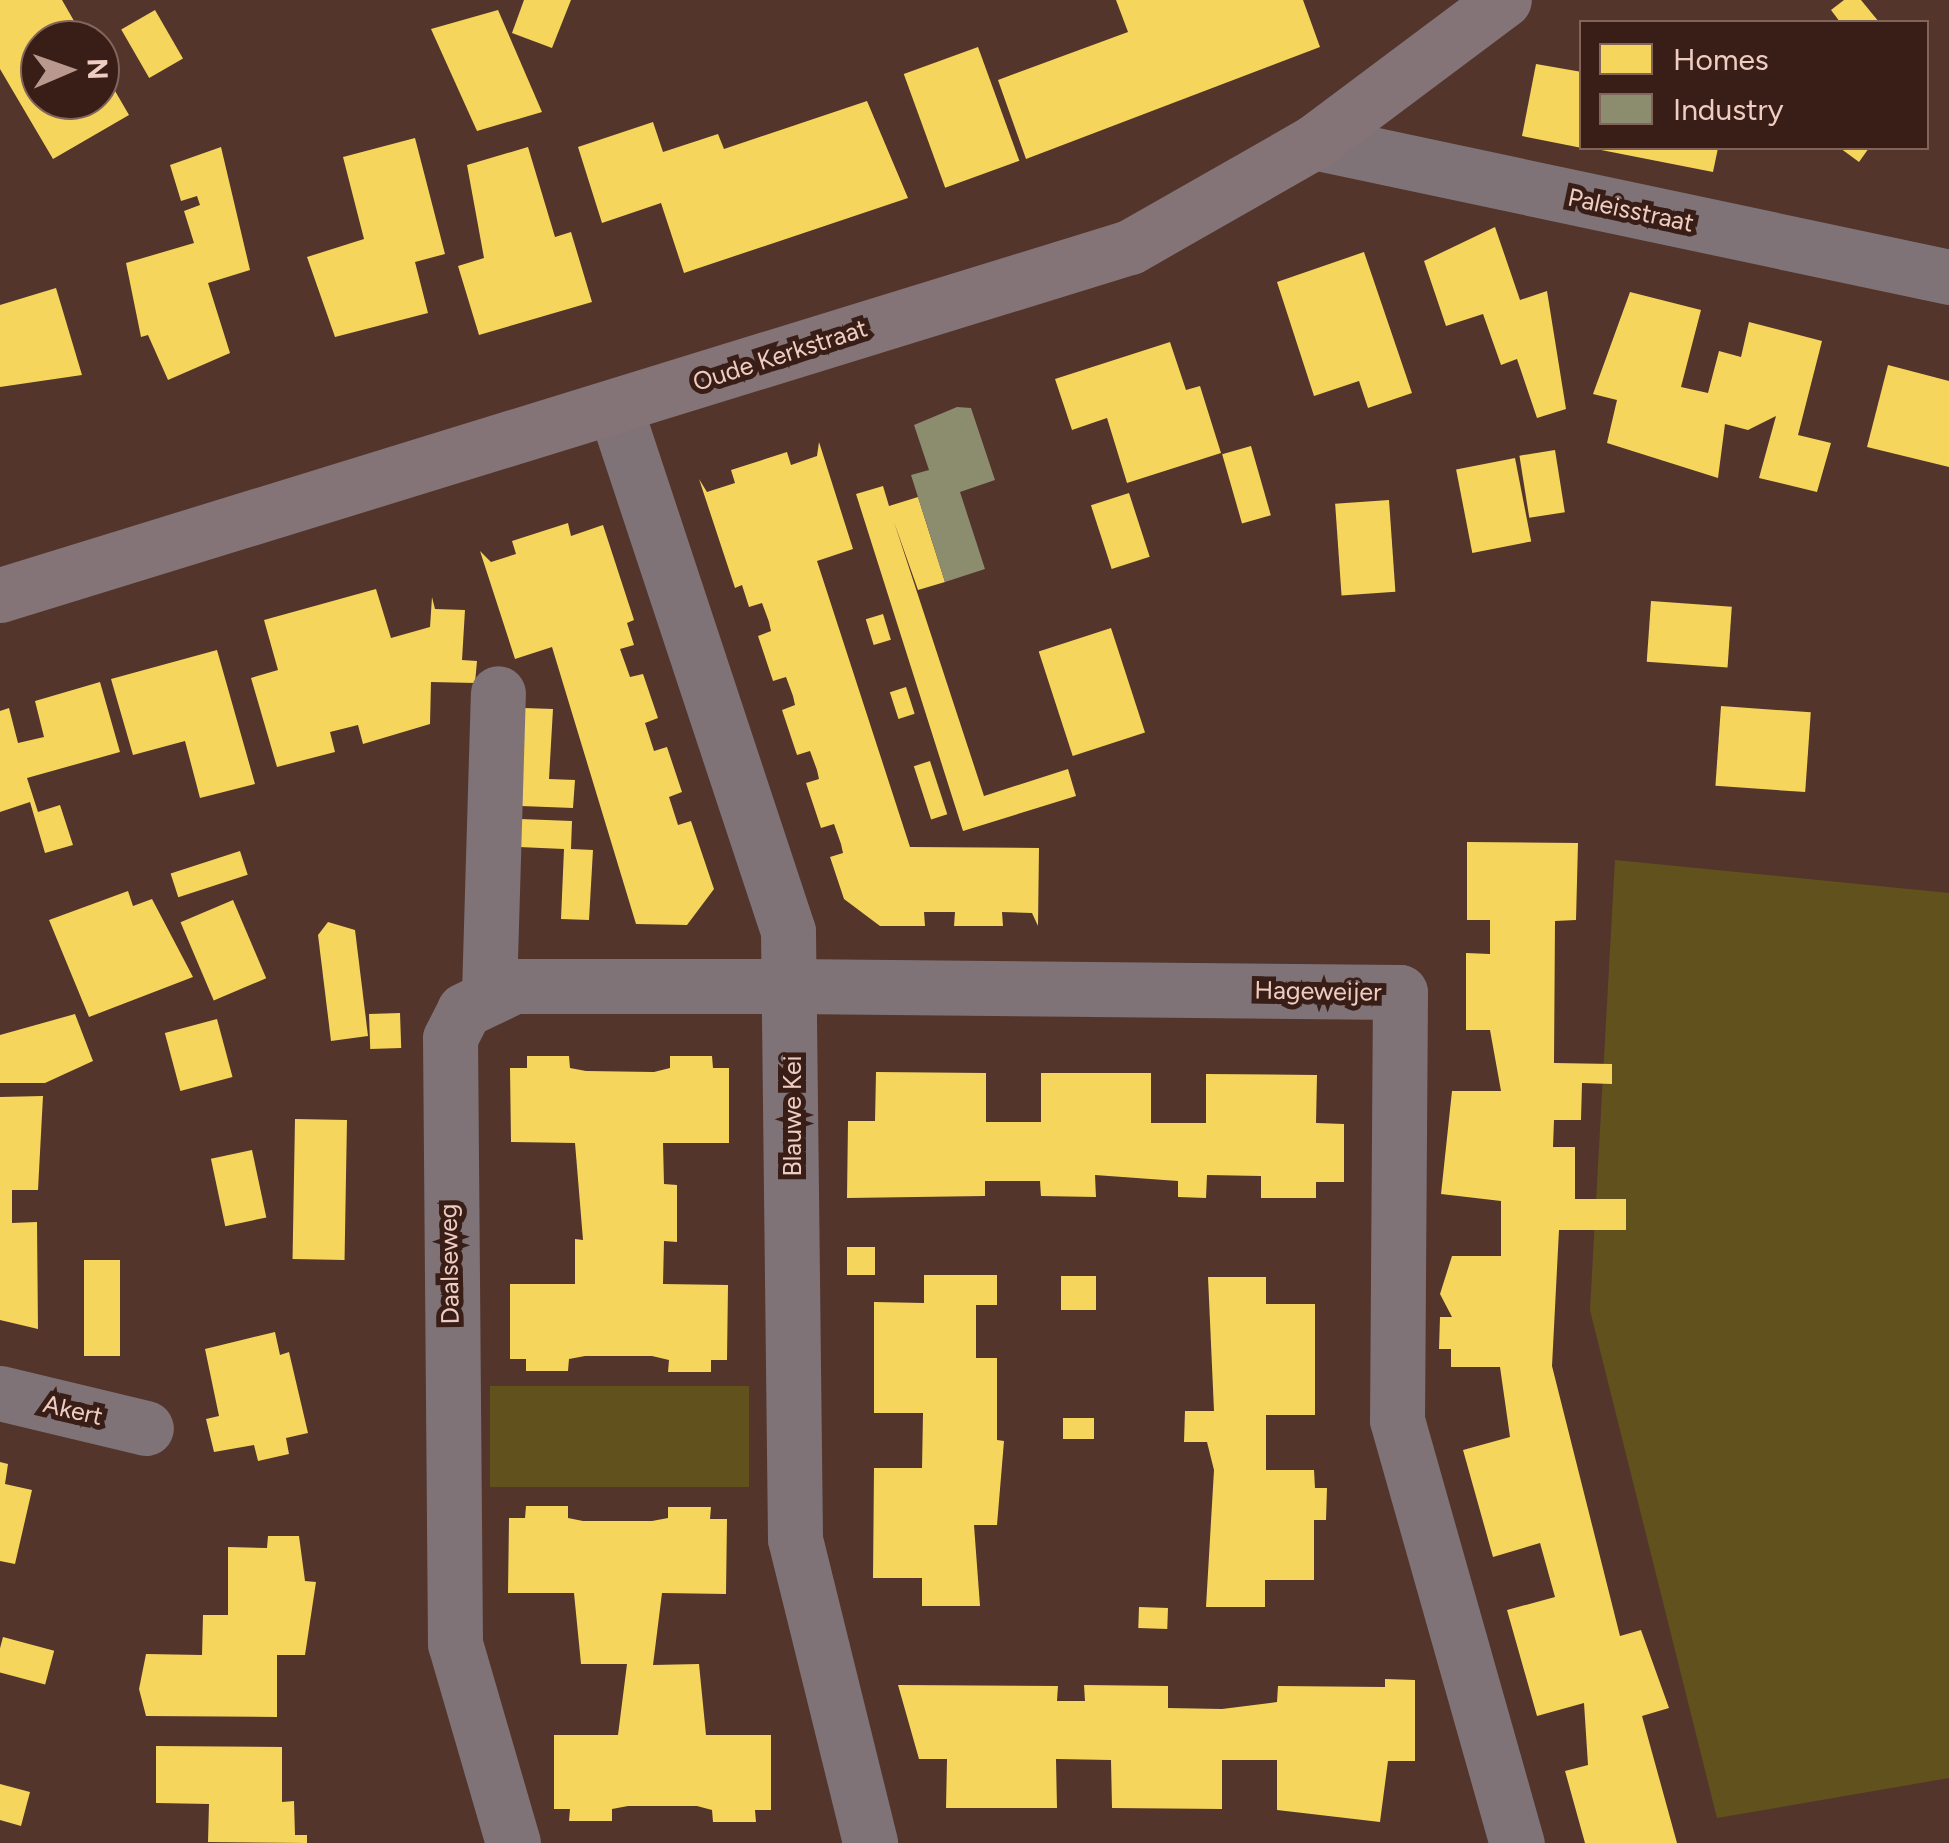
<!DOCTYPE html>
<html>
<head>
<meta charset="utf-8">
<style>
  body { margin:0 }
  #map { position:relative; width:1949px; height:1843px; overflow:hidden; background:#53352c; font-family:Figtree,sans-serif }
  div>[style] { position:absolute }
  .green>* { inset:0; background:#61521d; transform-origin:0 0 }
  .homes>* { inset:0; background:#f6d55c; transform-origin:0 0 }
  .industry>* { inset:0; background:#8c8c6e }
  .street>* { height:55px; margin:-27.5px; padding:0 27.5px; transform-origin:27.5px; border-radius:27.5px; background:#7f7377 }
  .secondary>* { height:55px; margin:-27.5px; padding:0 27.5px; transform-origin:27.5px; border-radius:27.5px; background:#847477 }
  span { translate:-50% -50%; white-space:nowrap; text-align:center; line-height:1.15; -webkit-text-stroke:10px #381e16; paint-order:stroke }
  .street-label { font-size:25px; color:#f0cdc2 }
  .legend { position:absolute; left:1579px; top:20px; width:350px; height:130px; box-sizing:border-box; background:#381e16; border:2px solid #82645b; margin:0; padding:12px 18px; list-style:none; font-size:30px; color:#f0cdc2 }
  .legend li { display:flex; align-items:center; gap:20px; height:50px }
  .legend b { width:50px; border:2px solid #82645b }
  .north { position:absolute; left:20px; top:20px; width:100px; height:100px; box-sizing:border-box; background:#381e16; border:2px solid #82645b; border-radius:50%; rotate:88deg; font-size:28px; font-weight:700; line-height:40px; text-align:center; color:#f0cdc2 }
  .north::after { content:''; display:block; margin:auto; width:35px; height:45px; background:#b9988e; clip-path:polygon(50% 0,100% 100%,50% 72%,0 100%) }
</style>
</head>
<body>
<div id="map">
  <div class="green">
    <div style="clip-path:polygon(1615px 860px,1949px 893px,1949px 1778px,1717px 1818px,1590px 1310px)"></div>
    <div style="left:490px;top:1386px;width:259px;height:101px"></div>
  </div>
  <div class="homes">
    <div style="clip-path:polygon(0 0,62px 0,85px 40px,40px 40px,40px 100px,100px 100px,100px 65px,129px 115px,53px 159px,0 69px)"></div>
    <div style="clip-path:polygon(524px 0,571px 0,552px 48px,512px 33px)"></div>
    <div style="clip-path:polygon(1116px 0,1303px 0,1320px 47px,1026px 159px,998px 80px,1128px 32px)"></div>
    <div style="clip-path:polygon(1844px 0,1861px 0,1879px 22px,1840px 22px,1831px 10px)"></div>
    <div style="left:155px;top:10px;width:56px;height:39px;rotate:60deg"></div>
    <div style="clip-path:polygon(498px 10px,542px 112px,477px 131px,431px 29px)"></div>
    <div style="left:978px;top:47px;width:121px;height:79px;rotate:70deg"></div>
    <div style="clip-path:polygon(1536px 64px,1582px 72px,1582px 148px,1522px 136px)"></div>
    <div style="clip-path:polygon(867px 101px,908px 198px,684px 273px,661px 203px,602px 223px,578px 147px,653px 122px,663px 152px,718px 134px,724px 149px)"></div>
    <div style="clip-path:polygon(415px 138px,445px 254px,415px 262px,428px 313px,335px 337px,307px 257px,364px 239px,343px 157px)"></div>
    <div style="clip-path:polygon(221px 147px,250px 270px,208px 283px,230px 353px,168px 380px,148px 335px,141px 337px,126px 263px,194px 243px,184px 211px,200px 205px,197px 196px,181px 201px,170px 165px)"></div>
    <div style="clip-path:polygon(528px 147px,555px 237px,571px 232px,592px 302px,479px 335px,458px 266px,484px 258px,467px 165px)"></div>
    <div style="clip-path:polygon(1591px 148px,1718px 148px,1713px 172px)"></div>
    <div style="clip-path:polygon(1840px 148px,1869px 148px,1859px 162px)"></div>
    <div style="clip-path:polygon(1495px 227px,1520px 300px,1547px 291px,1566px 409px,1537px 418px,1517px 359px,1501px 365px,1483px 314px,1446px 326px,1424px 261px)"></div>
    <div style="clip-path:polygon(1364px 252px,1412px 393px,1368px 408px,1359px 381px,1314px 396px,1277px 282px)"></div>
    <div style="clip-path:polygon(56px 288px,82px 375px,0 387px,0 305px)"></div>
    <div style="clip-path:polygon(1630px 292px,1701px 310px,1681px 387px,1708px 393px,1719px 351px,1741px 357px,1749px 322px,1822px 341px,1798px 435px,1831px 443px,1817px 492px,1759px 478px,1776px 416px,1748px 430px,1725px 424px,1718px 478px,1607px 443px,1617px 400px,1593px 394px)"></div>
    <div style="clip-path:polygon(1170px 342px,1186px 390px,1200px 386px,1221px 453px,1127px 483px,1107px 418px,1072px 430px,1055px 379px)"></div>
    <div style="clip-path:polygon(1888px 365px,1949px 381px,1949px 467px,1867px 447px)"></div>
    <div style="clip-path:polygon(819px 442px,853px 549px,817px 561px,910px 847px,1039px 848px,1038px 926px,1032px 913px,1002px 912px,1003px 926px,954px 926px,955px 912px,924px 912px,925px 926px,880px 926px,844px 899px,830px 857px,843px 853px,841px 844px,834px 824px,821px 828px,806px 783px,819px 779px,817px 770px,810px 751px,797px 755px,782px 710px,795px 705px,793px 696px,786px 677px,773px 681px,758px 636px,771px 631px,769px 622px,762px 603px,749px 607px,742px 585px,735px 588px,699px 479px,707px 492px,735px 483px,731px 470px,787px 452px,791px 465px,817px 456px)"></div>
    <div style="left:1251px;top:446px;width:72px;height:30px;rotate:74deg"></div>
    <div style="left:1555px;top:450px;width:63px;height:36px;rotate:81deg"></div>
    <div style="left:1515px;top:458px;width:85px;height:60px;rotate:79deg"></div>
    <div style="clip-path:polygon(883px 486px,889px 506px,918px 497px,945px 582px,918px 590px,894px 522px,984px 796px,1068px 769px,1076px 796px,963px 831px,856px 494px)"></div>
    <div style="left:1129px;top:493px;width:67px;height:40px;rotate:72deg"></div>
    <div style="left:1389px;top:500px;width:92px;height:54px;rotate:86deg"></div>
    <div style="clip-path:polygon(568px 523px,571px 536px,603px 525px,634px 620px,627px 623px,634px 645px,620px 649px,630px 677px,643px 674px,658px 718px,645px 723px,654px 751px,667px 747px,682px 792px,669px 797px,678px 825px,691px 821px,714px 889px,687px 925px,636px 924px,552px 647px,515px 659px,480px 551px,491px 562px,516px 554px,512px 541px)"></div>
    <div style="clip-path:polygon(376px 589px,391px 638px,430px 627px,432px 597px,435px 609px,465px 610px,462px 660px,477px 661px,475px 683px,431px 682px,430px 724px,363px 744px,358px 725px,330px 732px,335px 752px,277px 767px,251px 678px,278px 670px,264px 620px)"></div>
    <div style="left:1651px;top:601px;width:81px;height:61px;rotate:4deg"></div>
    <div style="left:883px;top:614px;width:27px;height:18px;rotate:73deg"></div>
    <div style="left:1111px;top:628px;width:110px;height:76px;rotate:72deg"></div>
    <div style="clip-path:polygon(217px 650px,255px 784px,200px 798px,185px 741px,133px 755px,111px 679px)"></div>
    <div style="clip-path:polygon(100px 682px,120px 752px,27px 778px,38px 812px,60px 805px,73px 845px,45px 853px,30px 802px,0 812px,0 711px,9px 708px,18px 743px,44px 737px,35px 701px)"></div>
    <div style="left:906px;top:687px;width:28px;height:17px;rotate:72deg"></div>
    <div style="left:1721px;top:706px;width:90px;height:80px;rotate:4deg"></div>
    <div style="clip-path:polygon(524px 708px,553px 709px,549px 779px,575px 780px,573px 808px,521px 806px)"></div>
    <div style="left:930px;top:761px;width:56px;height:17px;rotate:72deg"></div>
    <div style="clip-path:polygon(520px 819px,572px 821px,571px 849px,593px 850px,589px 920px,561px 919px,564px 849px,519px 847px)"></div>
    <div style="clip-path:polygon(1467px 842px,1578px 843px,1576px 920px,1555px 921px,1554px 1063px,1612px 1064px,1612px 1084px,1582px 1083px,1581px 1120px,1554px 1120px,1553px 1147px,1575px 1147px,1575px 1199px,1626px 1199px,1626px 1230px,1559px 1230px,1552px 1366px,1620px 1636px,1641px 1630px,1669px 1708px,1642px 1716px,1677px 1843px,1585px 1843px,1565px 1771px,1588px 1765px,1584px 1703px,1537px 1716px,1507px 1610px,1555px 1597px,1540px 1543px,1493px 1557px,1463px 1450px,1510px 1437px,1500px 1367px,1451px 1367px,1451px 1349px,1439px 1349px,1440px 1317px,1452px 1317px,1440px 1294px,1452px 1256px,1501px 1256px,1501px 1201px,1441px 1194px,1452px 1091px,1501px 1091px,1490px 1030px,1466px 1030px,1466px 953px,1490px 954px,1490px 920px,1467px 920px)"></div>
    <div style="left:240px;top:851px;width:25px;height:73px;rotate:72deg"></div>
    <div style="clip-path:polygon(128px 891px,133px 906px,152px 899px,193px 977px,89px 1017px,49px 920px)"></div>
    <div style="left:233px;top:900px;width:85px;height:57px;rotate:67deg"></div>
    <div style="clip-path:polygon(328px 922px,355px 930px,368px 1036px,331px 1041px,318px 935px)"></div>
    <div style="left:400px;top:1013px;width:35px;height:31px;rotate:88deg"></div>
    <div style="clip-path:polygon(75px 1014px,93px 1061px,45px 1083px,0 1083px,0 1035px)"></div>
    <div style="left:217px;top:1019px;width:60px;height:54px;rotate:75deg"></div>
    <div style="clip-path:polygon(527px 1056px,569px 1056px,570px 1068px,586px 1071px,654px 1072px,670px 1068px,670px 1056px,712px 1056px,713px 1068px,729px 1068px,729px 1143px,663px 1143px,664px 1184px,677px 1185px,677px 1242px,664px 1241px,663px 1284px,728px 1285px,727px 1360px,711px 1360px,711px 1372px,668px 1372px,669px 1360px,652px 1356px,585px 1356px,569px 1359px,568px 1371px,526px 1371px,526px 1359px,510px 1359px,510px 1284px,575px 1284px,575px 1239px,583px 1240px,575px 1143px,511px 1142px,510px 1068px,527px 1068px)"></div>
    <div style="clip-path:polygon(876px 1072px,986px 1073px,986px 1122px,1041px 1122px,1041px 1073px,1151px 1073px,1151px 1123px,1206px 1123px,1206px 1074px,1317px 1075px,1316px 1123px,1344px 1124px,1344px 1182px,1316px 1182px,1316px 1198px,1261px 1198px,1261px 1176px,1207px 1175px,1206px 1198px,1178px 1197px,1178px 1181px,1095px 1175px,1096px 1197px,1041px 1196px,1040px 1181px,985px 1181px,985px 1196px,847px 1198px,848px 1121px,875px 1121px)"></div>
    <div style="clip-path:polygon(43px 1096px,38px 1190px,12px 1190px,12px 1223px,37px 1222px,38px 1329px,0 1320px,0 1097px)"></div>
    <div style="left:295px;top:1119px;width:52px;height:140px;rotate:1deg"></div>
    <div style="left:252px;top:1150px;width:69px;height:42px;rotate:78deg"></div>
    <div style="left:847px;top:1247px;width:28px;height:28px"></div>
    <div style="left:84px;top:1260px;width:36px;height:96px"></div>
    <div style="clip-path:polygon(924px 1275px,997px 1275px,997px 1305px,976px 1305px,976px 1358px,997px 1358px,997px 1440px,1004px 1441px,997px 1525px,974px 1525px,980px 1606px,922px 1606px,922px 1578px,873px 1578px,874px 1468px,922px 1468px,923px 1413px,874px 1413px,874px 1302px,924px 1303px)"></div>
    <div style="left:1061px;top:1276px;width:35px;height:34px"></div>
    <div style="clip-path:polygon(1208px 1277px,1266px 1277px,1266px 1304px,1315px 1304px,1315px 1415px,1266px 1415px,1266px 1470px,1314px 1470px,1315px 1488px,1327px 1488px,1326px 1520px,1314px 1520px,1314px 1580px,1265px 1580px,1265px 1607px,1206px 1607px,1214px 1470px,1207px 1442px,1184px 1442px,1185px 1411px,1214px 1411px)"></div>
    <div style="clip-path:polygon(275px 1332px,280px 1355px,289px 1352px,308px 1433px,286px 1438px,289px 1454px,258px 1461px,254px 1445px,214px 1452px,206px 1419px,219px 1416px,205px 1349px)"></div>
    <div style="left:1063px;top:1418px;width:31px;height:21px"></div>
    <div style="clip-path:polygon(0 1462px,8px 1464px,5px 1484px,32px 1490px,15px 1564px,0 1561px)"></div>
    <div style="clip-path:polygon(526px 1506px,568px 1506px,568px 1518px,583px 1521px,652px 1521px,668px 1518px,668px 1507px,711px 1507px,710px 1519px,727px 1519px,726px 1594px,662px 1593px,653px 1665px,699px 1664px,706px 1735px,771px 1735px,771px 1810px,755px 1810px,756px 1822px,713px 1822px,712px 1810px,697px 1806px,628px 1806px,612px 1809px,612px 1821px,569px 1821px,570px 1809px,554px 1809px,554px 1735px,618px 1735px,627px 1664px,581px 1664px,574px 1593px,508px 1593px,509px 1518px,525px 1518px)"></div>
    <div style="clip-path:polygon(268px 1536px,299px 1536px,305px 1581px,316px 1582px,305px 1655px,277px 1655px,277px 1717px,146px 1716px,139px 1689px,146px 1654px,202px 1655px,203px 1615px,228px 1615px,228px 1547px,267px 1548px)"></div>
    <div style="left:1139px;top:1607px;width:29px;height:21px;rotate:2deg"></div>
    <div style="left:3px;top:1637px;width:53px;height:35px;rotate:15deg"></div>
    <div style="clip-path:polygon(1385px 1679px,1415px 1680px,1415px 1761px,1388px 1761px,1380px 1822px,1277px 1810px,1277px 1760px,1222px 1760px,1222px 1809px,1112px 1808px,1111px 1760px,1056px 1759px,1057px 1808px,946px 1808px,947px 1759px,919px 1759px,898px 1685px,1058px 1686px,1057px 1701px,1085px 1701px,1084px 1685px,1168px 1686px,1168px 1708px,1222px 1709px,1277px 1702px,1278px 1686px,1385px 1687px)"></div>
    <div style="clip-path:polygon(156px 1746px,282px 1747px,282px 1802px,294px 1801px,295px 1835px,307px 1835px,307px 1843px,208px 1842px,209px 1804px,156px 1803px)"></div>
    <div style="clip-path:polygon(0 1784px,30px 1792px,21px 1826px,0 1820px)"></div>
  </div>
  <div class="industry">
    <div style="clip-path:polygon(957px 407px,971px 408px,995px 480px,960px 492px,985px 569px,945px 582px,911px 475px,929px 470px,914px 425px)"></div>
  </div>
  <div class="street">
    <div style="left:1314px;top:142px;width:649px;rotate:12deg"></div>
    <div style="left:615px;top:408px;width:551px;rotate:71.7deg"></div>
    <div style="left:788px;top:931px;width:608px;rotate:89.34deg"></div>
    <div style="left:795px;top:1539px;width:313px;rotate:76.1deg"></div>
    <div style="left:489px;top:993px;width:300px;rotate:-88.3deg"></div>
    <div style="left:0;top:1393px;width:150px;rotate:13.5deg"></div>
    <div style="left:513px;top:1843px;width:207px;rotate:-106.2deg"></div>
    <div style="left:455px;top:1644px;width:606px;rotate:-90.47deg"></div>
    <div style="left:450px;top:1038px;width:31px;rotate:-63deg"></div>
    <div style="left:464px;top:1010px;width:55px;rotate:-25.6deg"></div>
    <div style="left:514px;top:986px;width:277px"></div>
    <div style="left:791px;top:986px;width:609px;rotate:0.56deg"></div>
    <div style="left:1400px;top:992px;width:428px;rotate:90.4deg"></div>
    <div style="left:1397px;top:1420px;width:440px;rotate:74.2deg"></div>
  </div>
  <div class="secondary">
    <div style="left:0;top:595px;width:1182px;rotate:-17.12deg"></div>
    <div style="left:1130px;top:247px;width:212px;rotate:-29.7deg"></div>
    <div style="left:1314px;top:142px;width:237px;rotate:-36.8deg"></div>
  </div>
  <div class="street-label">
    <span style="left:1631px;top:210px;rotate:12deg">Paleisstraat</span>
    <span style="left:780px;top:355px;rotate:-18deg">Oude Kerkstraat</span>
    <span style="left:1318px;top:991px;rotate:1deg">Hageweijer</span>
    <span style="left:792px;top:1116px;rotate:-90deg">Blauwe Kei</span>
    <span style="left:449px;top:1264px;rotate:-91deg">Daalseweg</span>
    <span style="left:73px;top:1410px;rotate:13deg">Akert</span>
  </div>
  <ul class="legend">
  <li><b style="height:28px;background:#f6d55c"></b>Homes</li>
  <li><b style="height:28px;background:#8c8c6e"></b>Industry</li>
  </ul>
  <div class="north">N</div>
</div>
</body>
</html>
